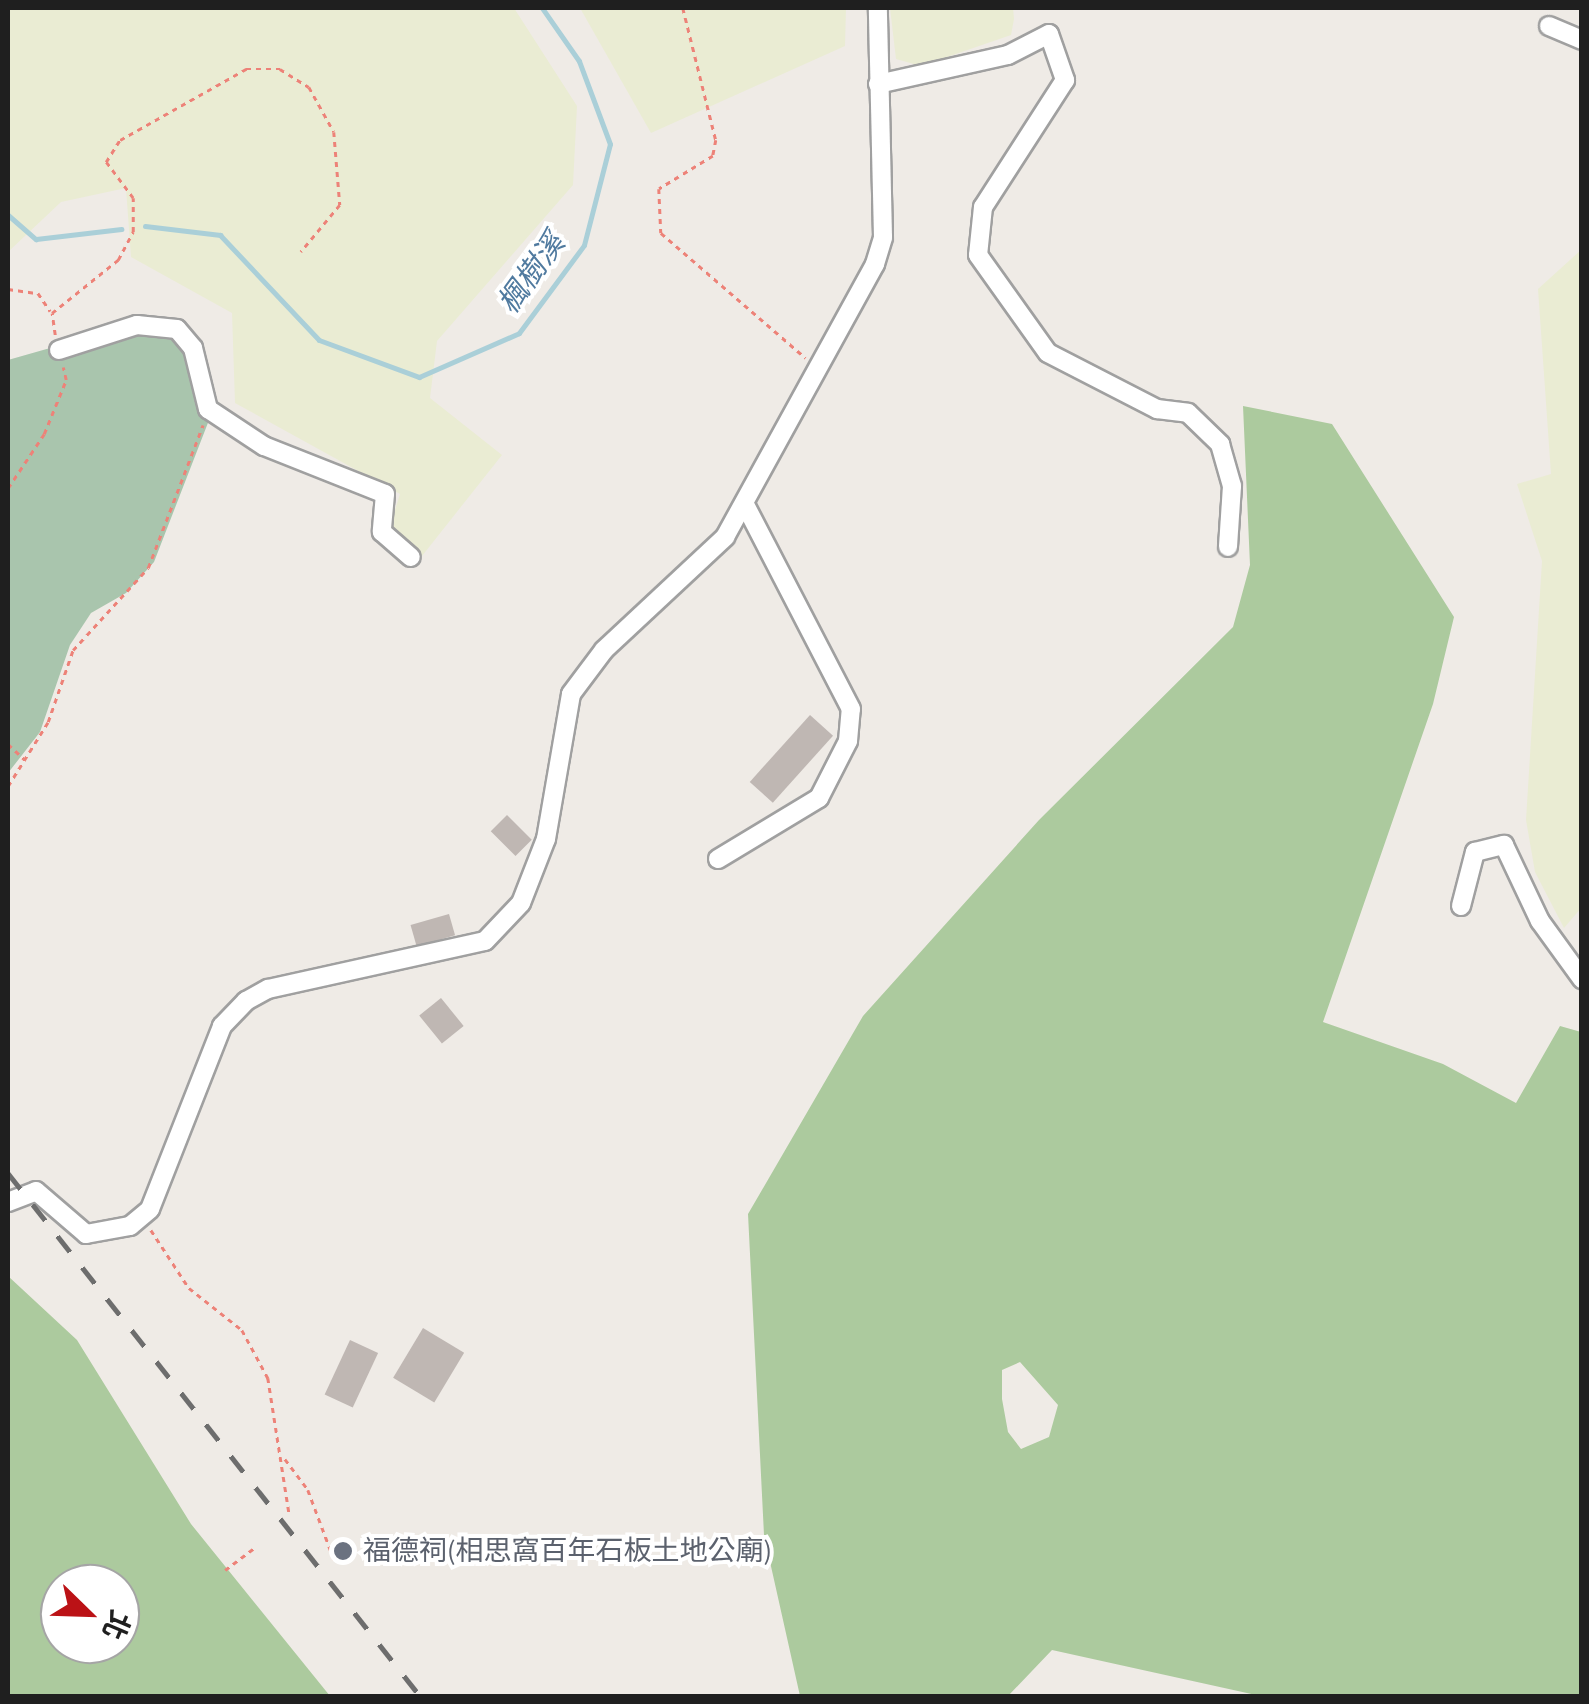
<!DOCTYPE html>
<html>
<head>
<meta charset="utf-8">
<style>
  body { margin:0 }
  #map { position:relative; width:1589px; height:1704px; overflow:hidden; background:#efebe6; font-family:"Source Sans 3","Noto Sans TC",sans-serif }
  div>[style] { position:absolute }
  .farmland>* { inset:0; background:#eaecd3 }
  .forest>* { inset:0; background:#acca9e }
  .cemetery>* { inset:0; background:#a9c5ad }
  .stream>* { height:5px; margin:-2.5px; padding:0 2.5px; transform-origin:2.5px; border-radius:2.5px; background:#aacfd8 }
  .building>* { inset:0; background:#bfb7b3; transform-origin:0 0 }
  .path>* { height:2.5px; margin-top:-1.25px; transform-origin:0; background:repeating-linear-gradient(90deg,#ed8278 0 5px,transparent 0 10px) }
  .roads { filter:drop-shadow(2px 0 #a0a0a0) drop-shadow(-2px 0 #a0a0a0) drop-shadow(0 2px #a0a0a0) drop-shadow(0 -2px #a0a0a0) }
  .minor>* { height:18px; margin:-9px; padding:0 9px; transform-origin:9px; border-radius:9px; background:#fff }
  .rail>* { height:5px; margin-top:-2.5px; transform-origin:0; background:repeating-linear-gradient(90deg,#6d6d6d 0 20px,transparent 0 40px) }
  .dots>* { width:28px; height:28px; translate:-50% -50%; box-sizing:border-box; border:5px solid #fff; border-radius:50% }
  span { translate:-50% -50%; white-space:nowrap; text-align:center; line-height:1.15; -webkit-text-stroke:8px #fff; paint-order:stroke }
  .worship-label { font-size:28px; color:#5b616d }
  .left { translate:0 -50%; text-align:left }
  .water-label { font-size:30px; color:#507a9f; font-style:italic }
  .frame { position:absolute; inset:0; border:10px solid #1f1f1f; pointer-events:none }
  .north { position:absolute; left:40px; top:1564px; width:100px; height:100px; box-sizing:border-box; background:#fff; border:2px solid #a5a5a5; border-radius:50%; rotate:113deg; font-size:28px; font-weight:700; line-height:40px; text-align:center; color:#1f1f1f }
  .north::after { content:''; display:block; margin:auto; width:35px; height:45px; background:#bb1216; clip-path:polygon(50% 0,100% 100%,50% 72%,0 100%) }
</style>
</head>
<body>
<div id="map">
  <div class="farmland">
    <div style="clip-path:polygon(8px 8px,514px 8px,577px 106px,573px 185px,437px 341px,430px 398px,502px 455px,422px 556px,386px 538px,400px 494px,235px 403px,232px 313px,131px 257px,126px 188px,61px 202px,8px 252px)"></div>
    <div style="clip-path:polygon(580px 8px,846px 8px,845px 46px,651px 133px)"></div>
    <div style="clip-path:polygon(890px 8px,1013px 8px,1014px 19px,1011px 35px,921px 66px,896px 59px)"></div>
    <div style="clip-path:polygon(1581px 250px,1582px 907px,1564px 928px,1535px 872px,1526px 820px,1542px 561px,1517px 484px,1551px 474px,1538px 289px)"></div>
  </div>
  <div class="forest">
    <div style="clip-path:polygon(evenodd,1243px 406px,1332px 424px,1454px 617px,1433px 704px,1323px 1022px,1443px 1064px,1516px 1103px,1560px 1026px,1581px 1032px,1581px 1696px,1256px 1695px,1052px 1650px,1008px 1696px,800px 1696px,764px 1535px,748px 1214px,863px 1016px,1039px 820px,1233px 627px,1250px 565px,1243px 406px,1020px 1362px,1058px 1405px,1049px 1437px,1021px 1449px,1008px 1432px,1002px 1399px,1002px 1370px,1020px 1362px)"></div>
    <div style="clip-path:polygon(evenodd,8px 1276px,77px 1340px,191px 1524px,330px 1696px,8px 1696px,8px 1276px,60px 1584px,120px 1584px,120px 1644px,60px 1644px,60px 1584px)"></div>
  </div>
  <div class="cemetery">
    <div style="clip-path:polygon(159px 317px,191px 337px,214px 386px,211px 415px,154px 562px,126px 593px,91px 613px,70px 645px,40px 732px,8px 773px,8px 360px)"></div>
  </div>
  <div class="stream">
    <div style="left:8px;top:215px;width:37px;rotate:41deg"></div>
    <div style="left:36px;top:239px;width:86px;rotate:-6.7deg"></div>
    <div style="left:145px;top:226px;width:76px;rotate:6.8deg"></div>
    <div style="left:220px;top:235px;width:144px;rotate:46.7deg"></div>
    <div style="left:319px;top:340px;width:107px;rotate:20.3deg"></div>
    <div style="left:419px;top:377px;width:109px;rotate:-23.7deg"></div>
    <div style="left:519px;top:333px;width:109px;rotate:-53.5deg"></div>
    <div style="left:584px;top:245px;width:104px;rotate:-75.6deg"></div>
    <div style="left:610px;top:144px;width:89px;rotate:-110.5deg"></div>
    <div style="left:579px;top:61px;width:65px;rotate:-124.9deg"></div>
  </div>
  <div class="building">
    <div style="left:810px;top:715px;width:31px;height:90px;rotate:42deg"></div>
    <div style="left:507px;top:815px;width:35px;height:23px;rotate:45deg"></div>
    <div style="left:449px;top:914px;width:22px;height:40px;rotate:74deg"></div>
    <div style="left:441px;top:998px;width:36px;height:28px;rotate:51deg"></div>
    <div style="left:423px;top:1328px;width:48px;height:58px;rotate:31deg"></div>
    <div style="left:350px;top:1340px;width:31px;height:60px;rotate:25deg"></div>
  </div>
  <div class="path">
    <div style="left:683px;top:8px;width:136px;rotate:76deg"></div>
    <div style="left:716px;top:140px;width:16px;rotate:101deg"></div>
    <div style="left:713px;top:156px;width:63px;rotate:148.6deg"></div>
    <div style="left:659px;top:189px;width:44px;rotate:87.4deg"></div>
    <div style="left:661px;top:233px;width:191px;rotate:40.8deg"></div>
    <div style="left:8px;top:289px;width:30px;rotate:8deg"></div>
    <div style="left:38px;top:293px;width:22px;rotate:56deg"></div>
    <div style="left:55px;top:335px;width:22px;rotate:-98deg"></div>
    <div style="left:52px;top:313px;width:85px;rotate:-38.8deg"></div>
    <div style="left:118px;top:260px;width:32px;rotate:-62deg"></div>
    <div style="left:133px;top:232px;width:34px;rotate:-90deg"></div>
    <div style="left:133px;top:198px;width:45px;rotate:-126.9deg"></div>
    <div style="left:106px;top:162px;width:26px;rotate:-58deg"></div>
    <div style="left:120px;top:140px;width:145px;rotate:-29.4deg"></div>
    <div style="left:246px;top:69px;width:34px"></div>
    <div style="left:280px;top:69px;width:34px;rotate:32deg"></div>
    <div style="left:309px;top:87px;width:51px;rotate:60.9deg"></div>
    <div style="left:334px;top:132px;width:73px;rotate:85.3deg"></div>
    <div style="left:340px;top:205px;width:61px;rotate:129.7deg"></div>
    <div style="left:8px;top:488px;width:65px;rotate:-56.3deg"></div>
    <div style="left:44px;top:434px;width:58px;rotate:-67.8deg"></div>
    <div style="left:66px;top:380px;width:13px;rotate:-103deg"></div>
    <div style="left:8px;top:744px;width:22px;rotate:43deg"></div>
    <div style="left:8px;top:786px;width:75px;rotate:-58deg"></div>
    <div style="left:48px;top:722px;width:76px;rotate:-70.9deg"></div>
    <div style="left:73px;top:650px;width:111px;rotate:-47.6deg"></div>
    <div style="left:148px;top:568px;width:153px;rotate:-69deg"></div>
    <div style="left:151px;top:1230px;width:69px;rotate:56.8deg"></div>
    <div style="left:189px;top:1288px;width:68px;rotate:38.4deg"></div>
    <div style="left:242px;top:1330px;width:55px;rotate:61.6deg"></div>
    <div style="left:268px;top:1378px;width:136px;rotate:81.1deg"></div>
    <div style="left:285px;top:1459px;width:39px;rotate:53deg"></div>
    <div style="left:308px;top:1490px;width:74px;rotate:69.4deg"></div>
    <div style="left:225px;top:1570px;width:36px;rotate:-37deg"></div>
  </div>
  <div class="roads">
    <div class="minor">
      <div style="left:1549px;top:26px;width:36px;rotate:23deg"></div>
      <div style="left:878px;top:84px;width:133px;rotate:-12.6deg"></div>
      <div style="left:1008px;top:55px;width:46px;rotate:-27.1deg"></div>
      <div style="left:1049px;top:34px;width:49px;rotate:70.8deg"></div>
      <div style="left:1065px;top:80px;width:151px;rotate:122.8deg"></div>
      <div style="left:983px;top:207px;width:48px;rotate:95.9deg"></div>
      <div style="left:978px;top:255px;width:120px;rotate:54.5deg"></div>
      <div style="left:1048px;top:353px;width:123px;rotate:27.2deg"></div>
      <div style="left:1157px;top:409px;width:31px;rotate:7deg"></div>
      <div style="left:1188px;top:413px;width:45px;rotate:44.1deg"></div>
      <div style="left:1220px;top:444px;width:44px;rotate:74.1deg"></div>
      <div style="left:1232px;top:486px;width:61px;rotate:93.8deg"></div>
      <div style="left:59px;top:350px;width:82px;rotate:-17.8deg"></div>
      <div style="left:137px;top:325px;width:40px;rotate:5.7deg"></div>
      <div style="left:177px;top:329px;width:25px;rotate:50deg"></div>
      <div style="left:193px;top:348px;width:63px;rotate:76.2deg"></div>
      <div style="left:208px;top:409px;width:67px;rotate:33.5deg"></div>
      <div style="left:264px;top:446px;width:130px;rotate:21.6deg"></div>
      <div style="left:385px;top:494px;width:38px;rotate:95deg"></div>
      <div style="left:382px;top:532px;width:38px;rotate:41deg"></div>
      <div style="left:718px;top:859px;width:118px;rotate:-31.1deg"></div>
      <div style="left:819px;top:798px;width:64px;rotate:-63deg"></div>
      <div style="left:848px;top:741px;width:32px;rotate:-85deg"></div>
      <div style="left:851px;top:709px;width:232px;rotate:-117.4deg"></div>
      <div style="left:1461px;top:906px;width:56px;rotate:-75.5deg"></div>
      <div style="left:1475px;top:852px;width:30px;rotate:-14deg"></div>
      <div style="left:1504px;top:845px;width:84px;rotate:64.7deg"></div>
      <div style="left:1540px;top:921px;width:72px;rotate:54.1deg"></div>
      <div style="left:8px;top:1202px;width:30px;rotate:-21deg"></div>
      <div style="left:36px;top:1191px;width:66px;rotate:40.7deg"></div>
      <div style="left:86px;top:1234px;width:45px;rotate:-10.3deg"></div>
      <div style="left:130px;top:1226px;width:26px;rotate:-40deg"></div>
      <div style="left:150px;top:1209px;width:197px;rotate:-68.5deg"></div>
      <div style="left:222px;top:1026px;width:35px;rotate:-46deg"></div>
      <div style="left:246px;top:1001px;width:25px;rotate:-29deg"></div>
      <div style="left:268px;top:989px;width:222px;rotate:-12.5deg"></div>
      <div style="left:485px;top:941px;width:52px;rotate:-46.5deg"></div>
      <div style="left:521px;top:903px;width:69px;rotate:-68.7deg"></div>
      <div style="left:546px;top:839px;width:147px;rotate:-80.2deg"></div>
      <div style="left:571px;top:694px;width:55px;rotate:-53.1deg"></div>
      <div style="left:604px;top:650px;width:166px;rotate:-43deg"></div>
      <div style="left:725px;top:537px;width:311px;rotate:-61.2deg"></div>
      <div style="left:875px;top:264px;width:28px;rotate:-73deg"></div>
      <div style="left:883px;top:237px;width:229px;rotate:-91.3deg"></div>
    </div>
  </div>
  <div class="rail">
    <div style="left:8px;top:1173px;width:666px;rotate:51.77deg"></div>
  </div>
  <div class="dots">
    <div style="left:343px;top:1551px;background:#6b7280"></div>
  </div>
  <div class="worship-label">
    <span class="left" style="left:363px;top:1551px">福德祠(相思窩百年石板土地公廟)</span>
  </div>
  <div class="water-label">
    <span style="left:532px;top:274px;rotate:-54deg">楓樹溪</span>
  </div>
  <div class="frame"></div>
  <div class="north">北</div>
</div>
</body>
</html>
